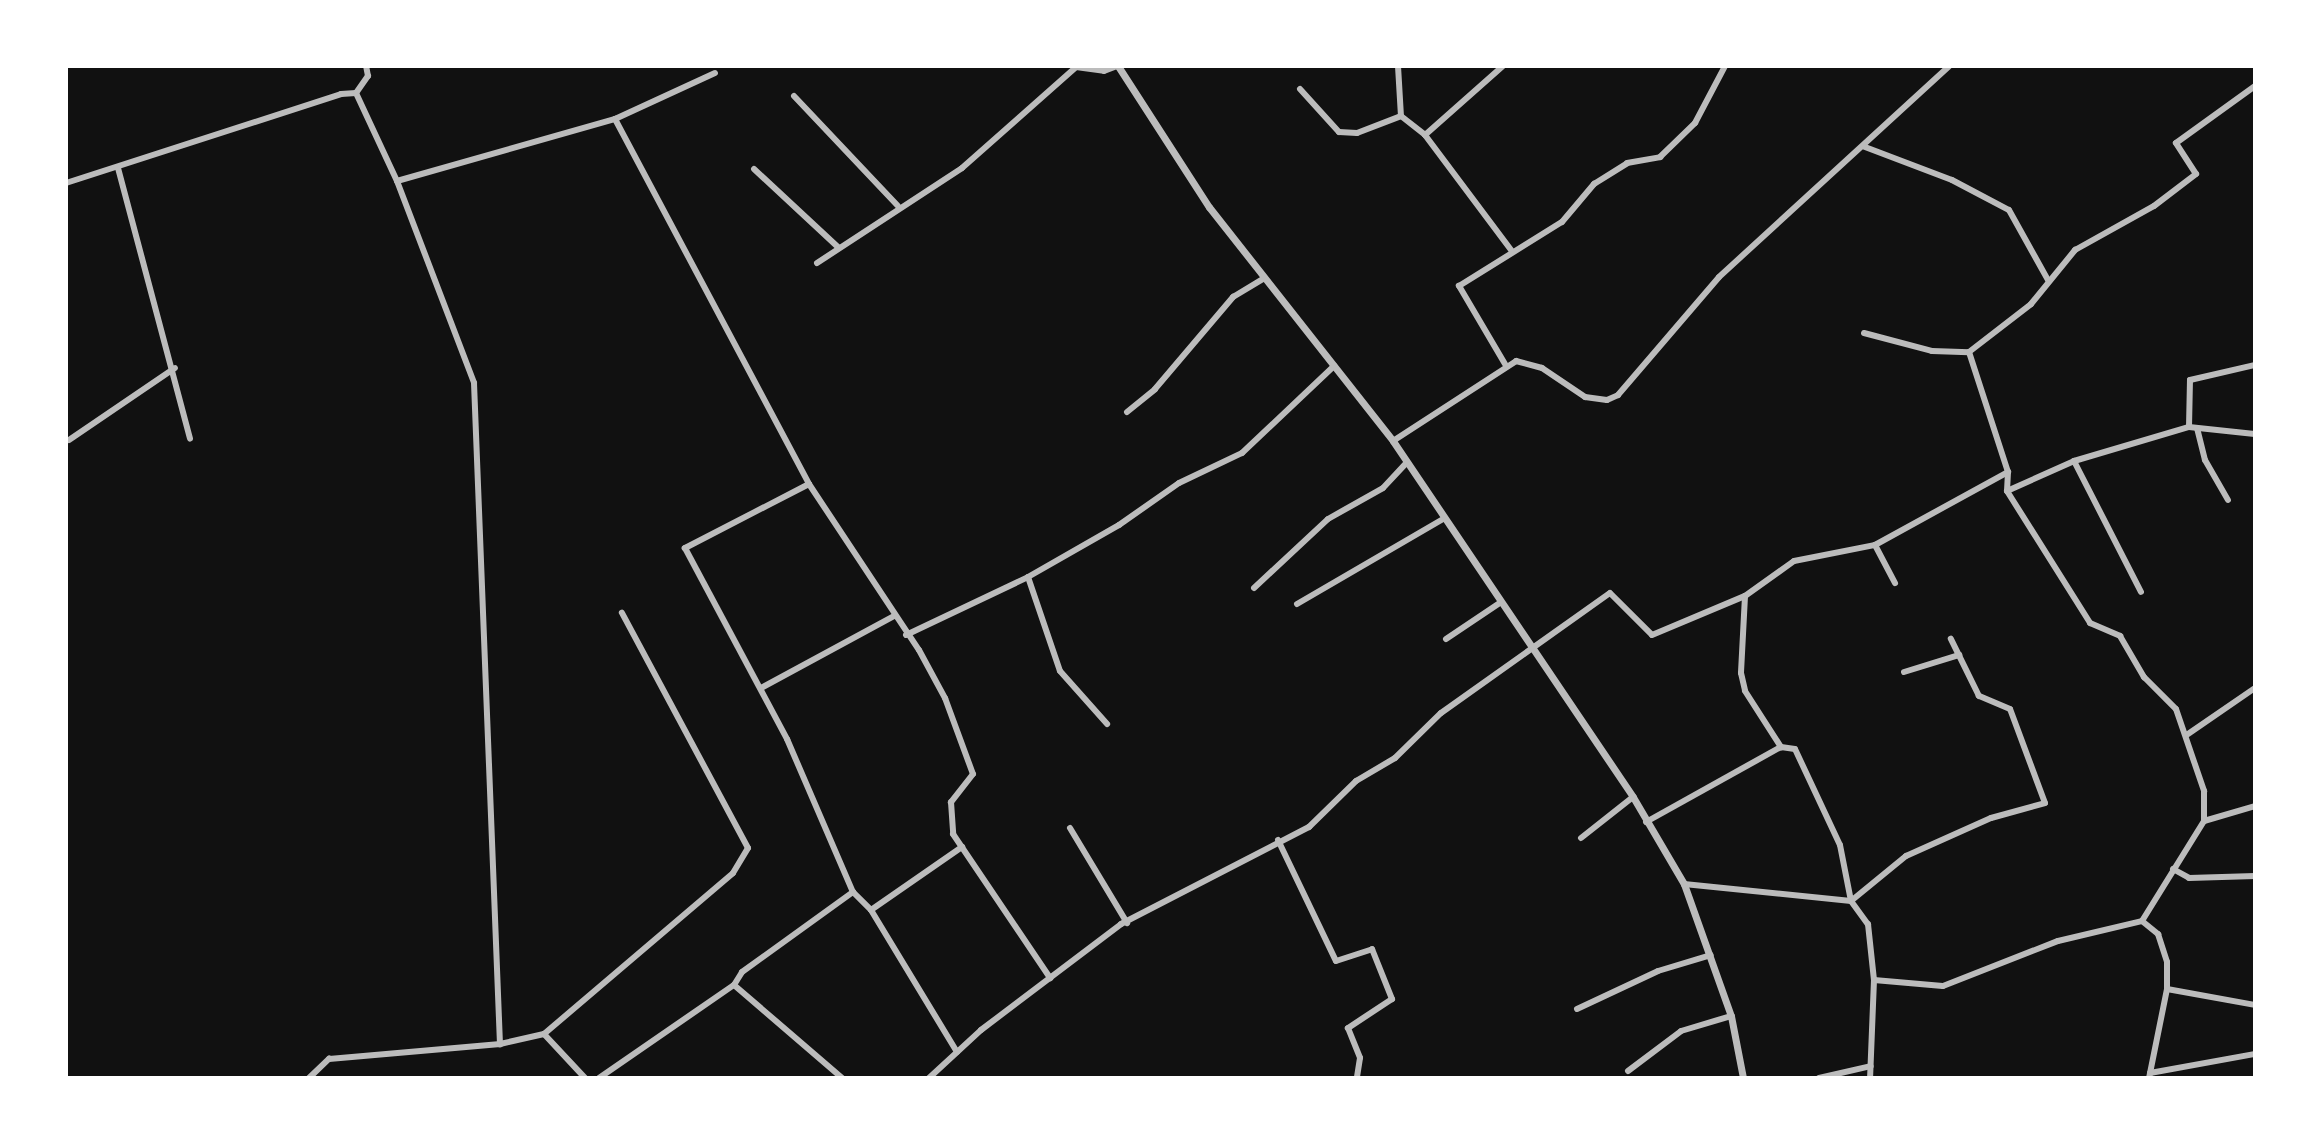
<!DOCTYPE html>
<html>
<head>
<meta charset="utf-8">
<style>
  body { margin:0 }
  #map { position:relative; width:2321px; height:1144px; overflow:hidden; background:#111; font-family:Mulish,sans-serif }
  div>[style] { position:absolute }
  .minor>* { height:6px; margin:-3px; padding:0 3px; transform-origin:3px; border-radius:3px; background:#bcbcbc }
  .tertiary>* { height:7px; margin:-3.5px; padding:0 3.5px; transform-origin:3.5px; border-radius:3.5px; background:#bcbcbc }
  span { translate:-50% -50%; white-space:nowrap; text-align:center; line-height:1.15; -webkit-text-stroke:6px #fff; paint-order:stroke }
  .frame { position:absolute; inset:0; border:68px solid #fff; pointer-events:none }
</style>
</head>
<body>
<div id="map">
  <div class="minor">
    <div style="left:1398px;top:66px;width:50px;rotate:86.6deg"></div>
    <div style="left:1401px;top:116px;width:31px;rotate:38deg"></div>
    <div style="left:1425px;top:135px;width:144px;rotate:53.2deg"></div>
    <div style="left:1300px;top:89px;width:58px;rotate:47.8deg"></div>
    <div style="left:1339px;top:132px;width:18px;rotate:3deg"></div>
    <div style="left:1357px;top:133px;width:47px;rotate:-21.1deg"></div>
    <div style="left:356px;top:93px;width:97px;rotate:65deg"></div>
    <div style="left:397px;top:181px;width:216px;rotate:69.1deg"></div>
    <div style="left:474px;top:383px;width:662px;rotate:87.75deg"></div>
    <div style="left:794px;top:96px;width:151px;rotate:46.6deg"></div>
    <div style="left:615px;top:119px;width:413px;rotate:62deg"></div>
    <div style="left:809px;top:484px;width:199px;rotate:56.5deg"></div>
    <div style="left:919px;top:650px;width:55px;rotate:61.6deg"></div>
    <div style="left:945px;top:698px;width:81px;rotate:69.8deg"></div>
    <div style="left:973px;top:774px;width:36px;rotate:128deg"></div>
    <div style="left:951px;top:802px;width:32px;rotate:86deg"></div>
    <div style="left:953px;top:834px;width:174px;rotate:56deg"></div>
    <div style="left:1425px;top:135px;width:104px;rotate:-41.5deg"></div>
    <div style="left:1865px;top:147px;width:93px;rotate:20.8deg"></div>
    <div style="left:1952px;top:180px;width:64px;rotate:27.8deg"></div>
    <div style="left:2009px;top:210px;width:80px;rotate:60.9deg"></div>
    <div style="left:118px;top:168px;width:280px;rotate:75.1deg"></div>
    <div style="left:754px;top:169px;width:116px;rotate:42.9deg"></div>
    <div style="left:397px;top:181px;width:227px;rotate:-15.9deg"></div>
    <div style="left:615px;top:119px;width:110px;rotate:-24.7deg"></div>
    <div style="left:66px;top:183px;width:289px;rotate:-17.9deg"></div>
    <div style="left:341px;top:94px;width:15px;rotate:-4deg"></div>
    <div style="left:356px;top:93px;width:21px;rotate:-55deg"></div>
    <div style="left:368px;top:76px;width:10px;rotate:-101deg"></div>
    <div style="left:817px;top:263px;width:173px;rotate:-33.2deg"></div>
    <div style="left:962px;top:168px;width:152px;rotate:-41.5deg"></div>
    <div style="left:1076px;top:67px;width:28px;rotate:8deg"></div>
    <div style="left:1104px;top:71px;width:14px;rotate:-21deg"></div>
    <div style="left:1864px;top:333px;width:70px;rotate:14.8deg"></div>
    <div style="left:1932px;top:351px;width:37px;rotate:2deg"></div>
    <div style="left:1969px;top:352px;width:78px;rotate:-37.7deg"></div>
    <div style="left:2031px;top:304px;width:70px;rotate:-50.8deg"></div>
    <div style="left:2075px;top:250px;width:90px;rotate:-29.1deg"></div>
    <div style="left:2154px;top:206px;width:53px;rotate:-37.3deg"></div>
    <div style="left:2196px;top:174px;width:37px;rotate:-123deg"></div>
    <div style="left:2176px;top:143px;width:97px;rotate:-35.8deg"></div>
    <div style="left:1969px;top:352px;width:126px;rotate:72deg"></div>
    <div style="left:2008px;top:472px;width:19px;rotate:93deg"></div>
    <div style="left:2007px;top:491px;width:156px;rotate:57.8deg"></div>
    <div style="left:2090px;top:623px;width:33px;rotate:23deg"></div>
    <div style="left:2120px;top:636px;width:48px;rotate:59.7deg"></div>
    <div style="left:2144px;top:677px;width:45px;rotate:45deg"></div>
    <div style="left:2176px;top:709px;width:87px;rotate:71.1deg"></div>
    <div style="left:2204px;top:791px;width:30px;rotate:90deg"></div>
    <div style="left:1505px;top:364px;width:91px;rotate:-120.5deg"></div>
    <div style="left:1459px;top:286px;width:121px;rotate:-31.9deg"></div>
    <div style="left:1562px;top:222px;width:50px;rotate:-49.9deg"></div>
    <div style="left:1594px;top:184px;width:39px;rotate:-32deg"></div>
    <div style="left:1627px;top:163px;width:34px;rotate:-10deg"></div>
    <div style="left:1660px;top:157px;width:49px;rotate:-44.2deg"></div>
    <div style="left:1695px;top:123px;width:64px;rotate:-62.2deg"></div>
    <div style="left:1127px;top:412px;width:36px;rotate:-39deg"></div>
    <div style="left:1155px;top:389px;width:121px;rotate:-49.7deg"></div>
    <div style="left:1233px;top:297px;width:37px;rotate:-31deg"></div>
    <div style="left:2189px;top:427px;width:47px;rotate:-88.8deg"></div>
    <div style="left:2190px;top:380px;width:67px;rotate:-13deg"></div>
    <div style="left:2197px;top:428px;width:33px;rotate:76deg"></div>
    <div style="left:2205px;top:460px;width:46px;rotate:60.1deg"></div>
    <div style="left:69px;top:440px;width:128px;rotate:-34.2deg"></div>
    <div style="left:1393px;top:441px;width:147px;rotate:-33deg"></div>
    <div style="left:1516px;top:361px;width:27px;rotate:15deg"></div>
    <div style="left:1542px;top:368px;width:52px;rotate:34deg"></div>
    <div style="left:1585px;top:397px;width:22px;rotate:8deg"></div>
    <div style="left:1607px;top:400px;width:12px;rotate:-24deg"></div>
    <div style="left:1618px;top:395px;width:155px;rotate:-49.4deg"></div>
    <div style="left:1719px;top:277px;width:312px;rotate:-42.5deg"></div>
    <div style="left:2074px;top:461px;width:147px;rotate:62.9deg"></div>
    <div style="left:809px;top:484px;width:140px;rotate:152.7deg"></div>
    <div style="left:685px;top:548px;width:217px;rotate:61.9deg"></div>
    <div style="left:787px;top:739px;width:167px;rotate:66.7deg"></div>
    <div style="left:853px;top:892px;width:25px;rotate:45deg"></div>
    <div style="left:871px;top:910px;width:166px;rotate:58.8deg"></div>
    <div style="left:2007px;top:491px;width:73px;rotate:-24.1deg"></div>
    <div style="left:2074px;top:461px;width:120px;rotate:-16.5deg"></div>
    <div style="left:2189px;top:427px;width:66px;rotate:6.1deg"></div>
    <div style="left:1875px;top:545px;width:43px;rotate:62.2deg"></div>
    <div style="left:1028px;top:577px;width:99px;rotate:71.2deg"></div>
    <div style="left:1060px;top:671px;width:71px;rotate:48.4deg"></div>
    <div style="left:1254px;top:588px;width:101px;rotate:-43deg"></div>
    <div style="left:1328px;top:519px;width:63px;rotate:-29.4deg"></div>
    <div style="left:1383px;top:488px;width:35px;rotate:-47deg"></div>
    <div style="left:1745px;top:596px;width:77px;rotate:93deg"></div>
    <div style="left:1741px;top:673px;width:18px;rotate:77deg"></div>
    <div style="left:1745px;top:691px;width:67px;rotate:57.3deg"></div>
    <div style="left:1297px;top:604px;width:171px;rotate:-30.2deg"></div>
    <div style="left:906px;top:635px;width:135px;rotate:-25.4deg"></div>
    <div style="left:1028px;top:577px;width:105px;rotate:-29.7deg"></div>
    <div style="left:1119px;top:525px;width:73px;rotate:-35deg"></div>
    <div style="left:1179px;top:483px;width:70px;rotate:-25.5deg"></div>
    <div style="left:1242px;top:453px;width:127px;rotate:-43.4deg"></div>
    <div style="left:1446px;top:639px;width:66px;rotate:-33.9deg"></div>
    <div style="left:1904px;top:672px;width:58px;rotate:-17.2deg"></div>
    <div style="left:761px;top:688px;width:151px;rotate:-28.4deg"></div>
    <div style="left:2188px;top:734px;width:81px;rotate:-34.5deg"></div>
    <div style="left:1646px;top:822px;width:154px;rotate:-29.1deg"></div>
    <div style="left:1781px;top:747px;width:14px;rotate:8deg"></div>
    <div style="left:1795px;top:749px;width:106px;rotate:64.9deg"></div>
    <div style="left:1840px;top:845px;width:57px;rotate:78.9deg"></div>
    <div style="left:1851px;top:901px;width:29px;rotate:54deg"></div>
    <div style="left:1868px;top:924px;width:56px;rotate:83.9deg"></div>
    <div style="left:1874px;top:980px;width:98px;rotate:92.3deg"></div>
    <div style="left:1070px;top:828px;width:111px;rotate:59deg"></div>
    <div style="left:1581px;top:838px;width:66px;rotate:-38.3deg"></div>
    <div style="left:1278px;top:840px;width:134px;rotate:64.4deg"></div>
    <div style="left:1336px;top:961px;width:38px;rotate:-18deg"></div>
    <div style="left:1372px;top:949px;width:54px;rotate:68.2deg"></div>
    <div style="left:1392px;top:999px;width:53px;rotate:146.6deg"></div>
    <div style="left:1348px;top:1028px;width:32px;rotate:68deg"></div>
    <div style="left:1360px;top:1058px;width:20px;rotate:99deg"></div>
    <div style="left:2173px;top:869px;width:18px;rotate:29deg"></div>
    <div style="left:2189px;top:878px;width:66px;rotate:-1.7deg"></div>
    <div style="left:1684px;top:884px;width:168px;rotate:5.8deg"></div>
    <div style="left:1851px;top:901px;width:71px;rotate:-39.3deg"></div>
    <div style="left:1906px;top:856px;width:93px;rotate:-24.1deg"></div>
    <div style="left:1991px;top:818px;width:56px;rotate:-15.5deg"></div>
    <div style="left:2045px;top:803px;width:100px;rotate:-110.4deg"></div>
    <div style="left:2010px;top:709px;width:34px;rotate:-157deg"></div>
    <div style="left:1979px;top:696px;width:64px;rotate:-116.2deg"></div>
    <div style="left:871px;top:910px;width:111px;rotate:-34.7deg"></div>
    <div style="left:2142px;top:921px;width:118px;rotate:-58.2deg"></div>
    <div style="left:2204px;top:821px;width:53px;rotate:-16.4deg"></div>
    <div style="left:1874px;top:980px;width:69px;rotate:5deg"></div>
    <div style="left:1943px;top:986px;width:123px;rotate:-21.4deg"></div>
    <div style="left:2058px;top:941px;width:86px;rotate:-13.4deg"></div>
    <div style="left:2142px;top:921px;width:21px;rotate:39deg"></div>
    <div style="left:2158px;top:934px;width:29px;rotate:72deg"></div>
    <div style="left:2167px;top:962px;width:27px;rotate:90deg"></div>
    <div style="left:2167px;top:989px;width:91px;rotate:101.4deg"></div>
    <div style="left:734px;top:985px;width:143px;rotate:40.7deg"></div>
    <div style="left:2167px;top:989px;width:89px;rotate:10.3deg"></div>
    <div style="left:1577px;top:1009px;width:89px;rotate:-25.1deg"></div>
    <div style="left:1658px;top:971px;width:55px;rotate:-16.8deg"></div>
    <div style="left:544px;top:1034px;width:248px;rotate:-40.4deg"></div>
    <div style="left:733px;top:873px;width:29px;rotate:-59deg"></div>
    <div style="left:748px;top:848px;width:267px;rotate:-118.2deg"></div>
    <div style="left:1628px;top:1071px;width:66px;rotate:-37deg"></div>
    <div style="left:1681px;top:1031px;width:52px;rotate:-16.7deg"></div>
    <div style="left:2150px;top:1073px;width:107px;rotate:-10.3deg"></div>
    <div style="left:309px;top:1078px;width:28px;rotate:-44deg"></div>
    <div style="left:329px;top:1059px;width:172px;rotate:-5deg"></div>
    <div style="left:500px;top:1044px;width:45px;rotate:-12.8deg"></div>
    <div style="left:544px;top:1034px;width:60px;rotate:47deg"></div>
    <div style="left:599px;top:1078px;width:164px;rotate:-34.6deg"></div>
    <div style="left:734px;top:985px;width:15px;rotate:-58deg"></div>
    <div style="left:742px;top:972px;width:137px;rotate:-35.8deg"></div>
    <div style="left:929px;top:1078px;width:71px;rotate:-42.7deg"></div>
    <div style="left:981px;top:1030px;width:176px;rotate:-37.1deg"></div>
    <div style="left:1121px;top:924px;width:212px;rotate:-27.3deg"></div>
    <div style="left:1309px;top:827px;width:66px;rotate:-44.4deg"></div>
    <div style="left:1356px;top:781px;width:45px;rotate:-30.5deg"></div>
    <div style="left:1395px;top:758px;width:64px;rotate:-44.4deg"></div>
    <div style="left:1441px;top:713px;width:207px;rotate:-35.4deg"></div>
    <div style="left:1610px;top:593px;width:59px;rotate:45deg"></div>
    <div style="left:1652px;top:635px;width:101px;rotate:-22.8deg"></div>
    <div style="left:1745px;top:596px;width:60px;rotate:-35.5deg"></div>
    <div style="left:1794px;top:561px;width:83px;rotate:-11.2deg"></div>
    <div style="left:1875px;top:545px;width:152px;rotate:-28.8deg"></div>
    <div style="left:1819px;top:1078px;width:53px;rotate:-13deg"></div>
  </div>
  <div class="tertiary">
    <div style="left:1118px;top:66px;width:168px;rotate:57.2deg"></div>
    <div style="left:1209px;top:207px;width:298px;rotate:51.8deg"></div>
    <div style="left:1393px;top:441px;width:429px;rotate:56deg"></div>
    <div style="left:1633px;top:797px;width:101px;rotate:59.6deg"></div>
    <div style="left:1684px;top:884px;width:140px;rotate:70.4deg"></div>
    <div style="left:1731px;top:1016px;width:63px;rotate:79deg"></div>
  </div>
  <div class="frame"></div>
</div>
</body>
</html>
